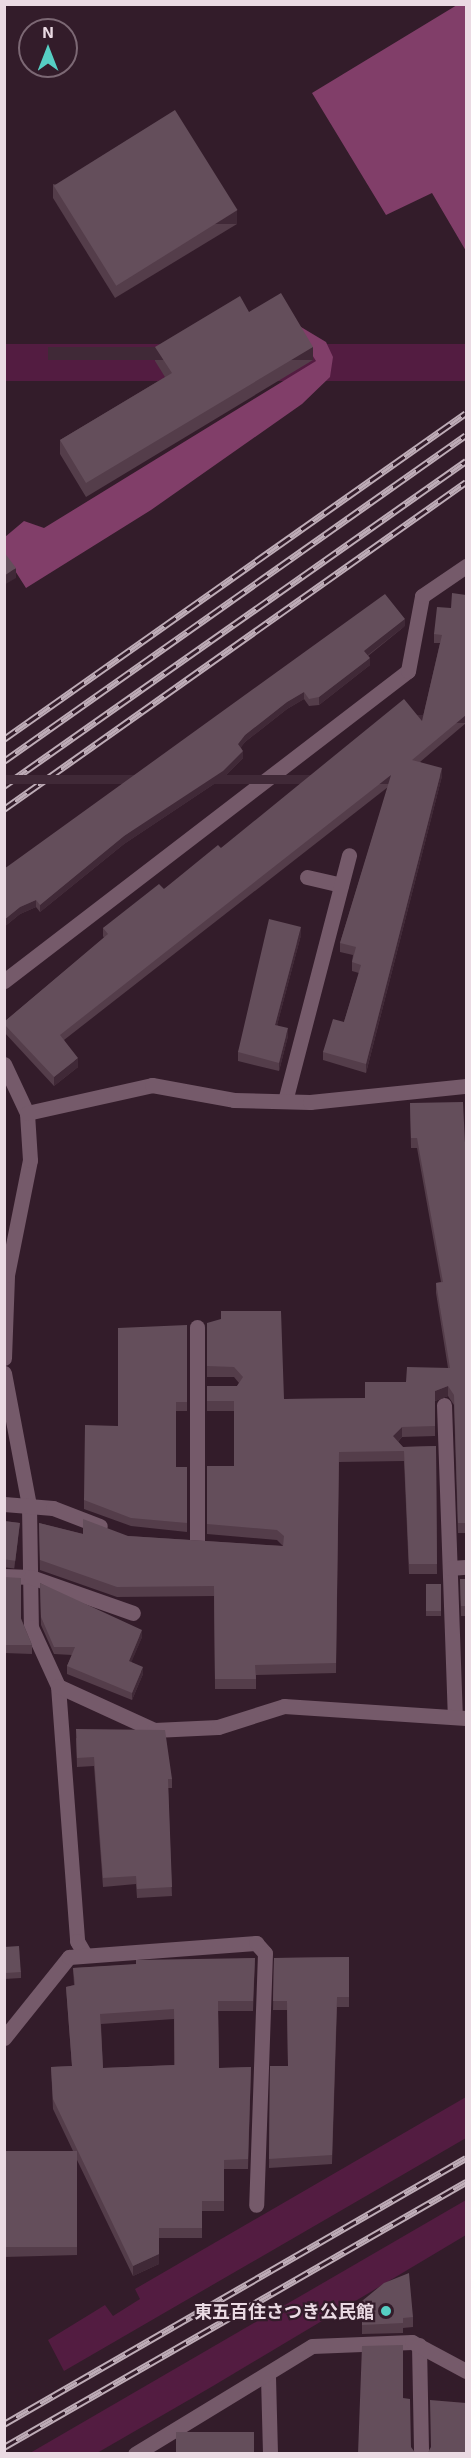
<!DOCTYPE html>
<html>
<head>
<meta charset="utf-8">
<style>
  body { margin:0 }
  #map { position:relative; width:471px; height:2458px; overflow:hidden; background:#331c2a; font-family:"Exo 2","Noto Sans JP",sans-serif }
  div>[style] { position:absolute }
  .green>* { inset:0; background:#531c41; transform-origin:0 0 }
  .forest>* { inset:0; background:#813e69 }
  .minor>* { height:15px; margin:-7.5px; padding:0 7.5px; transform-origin:7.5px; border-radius:7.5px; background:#755a6a }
  .rail>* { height:7px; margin-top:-3.5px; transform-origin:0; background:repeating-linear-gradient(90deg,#331c2a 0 14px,#beacb7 0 28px); box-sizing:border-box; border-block:2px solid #beacb7 }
  .wall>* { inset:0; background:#543d4a; transform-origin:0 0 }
  .shaded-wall>* { inset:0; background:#402937; transform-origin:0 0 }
  .building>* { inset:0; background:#644e5b; transform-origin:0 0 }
  .dots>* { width:16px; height:16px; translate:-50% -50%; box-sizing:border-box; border:3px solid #331c2a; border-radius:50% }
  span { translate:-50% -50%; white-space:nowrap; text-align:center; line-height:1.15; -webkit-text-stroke:4.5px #331c2a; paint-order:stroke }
  .poi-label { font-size:18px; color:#eadae3; font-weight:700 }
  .right { translate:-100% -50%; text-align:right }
  .frame { position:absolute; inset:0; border:6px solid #eadae3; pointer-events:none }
  .north { position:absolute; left:18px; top:18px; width:60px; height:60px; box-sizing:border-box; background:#331c2a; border:2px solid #7c6874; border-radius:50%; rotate:0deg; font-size:16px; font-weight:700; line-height:24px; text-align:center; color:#eadae3 }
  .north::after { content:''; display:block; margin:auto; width:21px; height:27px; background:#56cec3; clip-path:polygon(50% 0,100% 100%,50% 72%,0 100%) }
</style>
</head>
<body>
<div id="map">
  <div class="green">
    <div style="left:466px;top:344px;width:37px;height:564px;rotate:90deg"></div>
    <div style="clip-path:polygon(466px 2097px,466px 2138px,64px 2371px,48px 2340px,105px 2305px,113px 2316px,140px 2299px,135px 2289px)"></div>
    <div style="clip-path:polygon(466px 2200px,466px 2235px,213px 2386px,97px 2453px,30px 2453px)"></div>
  </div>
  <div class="forest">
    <div style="clip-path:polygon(457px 5px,466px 5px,466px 251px,432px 193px,386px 215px,312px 93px)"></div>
    <div style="clip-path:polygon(291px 321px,326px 342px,333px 357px,330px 377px,302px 404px,151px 510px,26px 588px,5px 555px,5px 537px,24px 521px,44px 528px,316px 361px)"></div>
  </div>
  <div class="minor">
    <div style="left:307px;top:877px;width:35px;rotate:13deg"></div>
    <div style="left:4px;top:981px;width:509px;rotate:-37.5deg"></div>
    <div style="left:408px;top:671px;width:76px;rotate:-79.4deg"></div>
    <div style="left:422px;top:596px;width:53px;rotate:-34.3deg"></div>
    <div style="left:4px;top:1064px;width:54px;rotate:64.9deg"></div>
    <div style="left:285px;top:1101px;width:254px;rotate:-75.4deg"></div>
    <div style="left:4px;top:1358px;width:83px;rotate:-87.9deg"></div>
    <div style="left:7px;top:1275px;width:117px;rotate:-78.7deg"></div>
    <div style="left:30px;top:1160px;width:47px;rotate:-93.7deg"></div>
    <div style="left:27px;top:1113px;width:128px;rotate:-12.6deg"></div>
    <div style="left:152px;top:1085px;width:83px;rotate:10.4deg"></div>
    <div style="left:234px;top:1100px;width:76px;rotate:1.5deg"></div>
    <div style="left:310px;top:1102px;width:157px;rotate:-5.9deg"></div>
    <div style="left:4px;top:1373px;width:134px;rotate:79.3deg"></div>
    <div style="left:29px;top:1505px;width:122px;rotate:89.1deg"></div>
    <div style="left:31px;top:1627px;width:65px;rotate:65.4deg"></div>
    <div style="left:58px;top:1686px;width:256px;rotate:85.7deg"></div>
    <div style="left:77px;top:1941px;width:14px;rotate:60deg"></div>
    <div style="left:444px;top:1405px;width:312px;rotate:88deg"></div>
    <div style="left:4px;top:1504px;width:49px;rotate:4.7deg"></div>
    <div style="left:53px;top:1508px;width:50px;rotate:21deg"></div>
    <div style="left:197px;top:1540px;width:213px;rotate:-90deg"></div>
    <div style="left:450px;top:1568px;width:16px;rotate:-4deg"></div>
    <div style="left:4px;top:1576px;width:27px;rotate:2deg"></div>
    <div style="left:31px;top:1577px;width:108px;rotate:19.4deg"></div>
    <div style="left:58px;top:1686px;width:106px;rotate:24.6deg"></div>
    <div style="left:154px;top:1730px;width:64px;rotate:-2.7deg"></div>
    <div style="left:218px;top:1727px;width:69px;rotate:-17.7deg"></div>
    <div style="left:284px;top:1706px;width:182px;rotate:3.8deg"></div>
    <div style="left:4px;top:2038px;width:104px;rotate:-51.3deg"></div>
    <div style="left:69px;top:1957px;width:188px;rotate:-4.3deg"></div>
    <div style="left:256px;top:1943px;width:13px;rotate:48deg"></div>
    <div style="left:265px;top:1953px;width:252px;rotate:92deg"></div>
    <div style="left:419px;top:2345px;width:109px;rotate:88.9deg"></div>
    <div style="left:268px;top:2377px;width:77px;rotate:88.5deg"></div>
    <div style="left:135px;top:2454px;width:207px;rotate:-31.4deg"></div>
    <div style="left:312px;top:2346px;width:100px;rotate:-2.3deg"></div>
    <div style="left:412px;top:2342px;width:61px;rotate:28.2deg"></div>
  </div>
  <div class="rail">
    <div style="left:4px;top:739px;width:565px;rotate:-35.21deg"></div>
    <div style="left:4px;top:761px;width:565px;rotate:-35.21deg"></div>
    <div style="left:4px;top:786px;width:565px;rotate:-35.12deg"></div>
    <div style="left:4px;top:809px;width:566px;rotate:-35.29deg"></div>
    <div style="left:4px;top:2424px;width:533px;rotate:-29.93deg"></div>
    <div style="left:4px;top:2447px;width:533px;rotate:-29.84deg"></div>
  </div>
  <div class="wall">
    <div style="clip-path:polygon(53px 184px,237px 224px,115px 298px,53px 198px)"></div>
    <div style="clip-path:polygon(249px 312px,313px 360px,86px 497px,60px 454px,60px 440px,165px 377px,155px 361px,155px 347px)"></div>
    <div style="clip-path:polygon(466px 595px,466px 723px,420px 762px,442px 776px,366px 1073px,323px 1060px,323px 1052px,344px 1022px,359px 973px,352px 971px,352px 962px,353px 955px,340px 952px,340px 943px,388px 787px,64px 1040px,78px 1067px,54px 1086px,4px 1032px,4px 1022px,104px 938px,103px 936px,103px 928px,164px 889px,221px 848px,422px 721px,440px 643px,434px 643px,434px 634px,451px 608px)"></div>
    <div style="clip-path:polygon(405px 626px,368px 656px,370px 665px,319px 705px,309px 706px,304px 699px,287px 709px,245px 742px,241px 747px,243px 758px,223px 778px,124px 844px,40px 912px,36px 907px,20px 914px,4px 927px,4px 869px)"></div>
    <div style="clip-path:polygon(301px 935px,277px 1025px,288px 1036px,279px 1071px,238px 1061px,238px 1052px)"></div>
    <div style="clip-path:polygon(410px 1103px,465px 1143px,466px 1143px,466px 1533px,458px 1533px,454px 1405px,448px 1396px,435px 1401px,435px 1436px,402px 1437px,398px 1442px,403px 1447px,436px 1446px,437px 1574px,409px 1574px,404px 1461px,339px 1462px,336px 1673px,256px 1675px,256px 1689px,215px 1689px,214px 1596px,117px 1597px,40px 1570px,39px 1523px,83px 1534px,128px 1536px,283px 1546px,277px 1540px,207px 1534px,207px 1466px,234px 1466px,234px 1411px,207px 1411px,207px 1386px,237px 1386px,239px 1383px,234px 1377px,207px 1377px,207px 1323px,284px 1399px,365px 1398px,406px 1382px,448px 1368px,436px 1293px,436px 1283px,441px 1282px,417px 1148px,411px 1148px)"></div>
    <div style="clip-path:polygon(187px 1325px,187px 1411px,176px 1411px,176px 1467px,187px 1467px,187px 1532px,131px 1526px,84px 1509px,84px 1500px,118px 1426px)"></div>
    <div style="left:4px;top:1521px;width:16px;height:46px;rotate:7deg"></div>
    <div style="clip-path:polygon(4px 1577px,32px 1645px,32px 1654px,4px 1653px)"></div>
    <div style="clip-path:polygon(460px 1579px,466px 1579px,466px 1616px,461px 1616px)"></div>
    <div style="clip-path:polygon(40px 1583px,142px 1637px,131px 1662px,143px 1674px,132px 1700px,67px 1674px,67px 1666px,72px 1655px,54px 1654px,41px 1625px)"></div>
    <div style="left:426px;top:1584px;width:15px;height:32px"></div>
    <div style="clip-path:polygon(76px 1738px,172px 1779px,172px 1788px,168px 1788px,172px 1896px,137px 1898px,136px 1884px,103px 1887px,94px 1766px,77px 1767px)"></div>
    <div style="clip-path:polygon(4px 1947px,21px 1972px,21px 1978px,4px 1979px)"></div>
    <div style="clip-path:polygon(349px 1957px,349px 2007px,337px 2007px,332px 2164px,269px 2168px,270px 2066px,288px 2066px,287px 2010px,273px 2010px,274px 1958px)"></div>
    <div style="clip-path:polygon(evenodd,255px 1958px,253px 2011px,218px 2011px,219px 2068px,251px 2067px,248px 2169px,224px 2169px,224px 2211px,202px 2211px,202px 2238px,159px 2238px,159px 2264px,133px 2276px,77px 2160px,77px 2255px,4px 2257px,4px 2151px,73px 2151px,53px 2109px,51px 2067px,72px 2066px,66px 1987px,74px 1985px,73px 1968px,255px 1958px,174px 2019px,174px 2065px,103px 2068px,101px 2024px,174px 2019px)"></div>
    <div style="clip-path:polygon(362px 2301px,413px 2317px,413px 2327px,403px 2328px,403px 2333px,362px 2334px)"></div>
  </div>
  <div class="shaded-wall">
    <div style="left:237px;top:210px;width:14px;height:143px;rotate:90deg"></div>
    <div style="left:313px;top:347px;width:13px;height:265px;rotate:90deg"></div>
    <div style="clip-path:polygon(16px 568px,16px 578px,4px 585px,4px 576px)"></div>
    <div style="clip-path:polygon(405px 619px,405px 626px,364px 658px,364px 651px)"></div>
    <div style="clip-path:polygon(370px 658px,370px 665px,319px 705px,319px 697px)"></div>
    <div style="clip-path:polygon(304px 692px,304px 699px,287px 709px,245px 742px,238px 751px,238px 744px,245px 735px,287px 702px)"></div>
    <div style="left:466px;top:715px;width:8px;height:70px;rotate:90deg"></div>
    <div style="clip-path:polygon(243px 751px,243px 758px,223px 778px,124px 844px,40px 912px,40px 905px,124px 836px)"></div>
    <div style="clip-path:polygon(442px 768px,442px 776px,366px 1073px,366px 1064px)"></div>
    <div style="left:391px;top:775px;width:9px;height:421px;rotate:90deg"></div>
    <div style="clip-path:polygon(36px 900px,36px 907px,20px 914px,4px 927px,4px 920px,20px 907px)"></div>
    <div style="clip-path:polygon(301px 927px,301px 935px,275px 1033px,275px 1025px)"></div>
    <div style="clip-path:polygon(288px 1028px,288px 1036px,279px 1071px,279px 1063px)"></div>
    <div style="clip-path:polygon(78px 1058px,78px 1067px,54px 1086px,54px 1077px)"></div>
    <div style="clip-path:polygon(448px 1386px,448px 1396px,435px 1401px,435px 1391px)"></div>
    <div style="clip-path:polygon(402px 1427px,402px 1437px,393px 1447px,393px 1436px)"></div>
    <div style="clip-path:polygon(142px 1630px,142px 1637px,129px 1668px,129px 1661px)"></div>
    <div style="clip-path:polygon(143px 1667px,143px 1674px,132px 1700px,132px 1693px)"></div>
    <div style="clip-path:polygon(159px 2254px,159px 2264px,133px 2276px,133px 2266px)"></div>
  </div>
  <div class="building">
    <div style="left:175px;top:110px;width:118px;height:143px;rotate:58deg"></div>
    <div style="clip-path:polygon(281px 293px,313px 347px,86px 483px,60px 440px,172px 373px,155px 347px,240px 296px,249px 312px)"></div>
    <div style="clip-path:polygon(4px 552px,16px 568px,4px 576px)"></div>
    <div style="clip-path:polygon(452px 593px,466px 595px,466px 715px,412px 760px,442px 768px,366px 1064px,323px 1052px,333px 1019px,344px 1022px,361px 965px,352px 962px,356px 947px,340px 943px,391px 775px,60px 1035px,78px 1058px,54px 1077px,4px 1024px,4px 1022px,108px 934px,103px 928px,159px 884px,164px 889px,218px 845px,221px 848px,404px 699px,422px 721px,442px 635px,434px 634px,437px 607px,451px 608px)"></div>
    <div style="clip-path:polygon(385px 594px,405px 619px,364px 651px,370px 658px,319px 697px,309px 699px,304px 692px,287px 702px,245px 735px,238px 744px,243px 751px,223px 771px,124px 836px,40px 905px,36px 900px,20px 907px,4px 920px,4px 869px)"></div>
    <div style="clip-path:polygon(269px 919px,301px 927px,275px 1025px,288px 1028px,279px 1063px,238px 1052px)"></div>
    <div style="clip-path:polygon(463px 1102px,465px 1143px,466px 1143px,466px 1523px,458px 1523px,454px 1395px,448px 1386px,435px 1391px,435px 1426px,402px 1427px,393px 1436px,403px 1447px,436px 1446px,437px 1564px,409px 1564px,404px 1451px,339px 1452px,336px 1663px,255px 1665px,256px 1679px,215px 1679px,214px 1586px,117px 1587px,40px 1560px,39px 1523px,83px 1534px,83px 1519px,128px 1536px,283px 1546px,284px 1536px,277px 1530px,207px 1524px,207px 1466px,234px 1466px,234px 1401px,207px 1401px,207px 1386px,237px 1386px,243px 1377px,234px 1367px,207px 1366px,207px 1323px,221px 1319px,221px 1311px,281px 1311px,284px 1399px,365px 1398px,365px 1382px,406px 1382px,407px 1367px,450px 1368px,436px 1283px,443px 1282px,417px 1138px,411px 1138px,410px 1103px)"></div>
    <div style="clip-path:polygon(187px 1325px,187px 1402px,176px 1402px,176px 1467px,187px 1467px,187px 1523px,131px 1518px,84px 1500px,85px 1425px,118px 1426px,118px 1328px)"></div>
    <div style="left:4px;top:1521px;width:16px;height:38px;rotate:7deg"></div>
    <div style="clip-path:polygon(4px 1577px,21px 1578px,21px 1619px,32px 1645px,4px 1645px)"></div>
    <div style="clip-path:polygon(460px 1579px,466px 1579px,466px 1606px,461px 1606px)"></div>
    <div style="clip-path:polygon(40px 1583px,142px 1630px,129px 1661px,143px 1667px,132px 1693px,67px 1666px,75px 1647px,54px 1647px,41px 1617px)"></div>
    <div style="left:426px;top:1584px;width:15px;height:27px"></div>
    <div style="clip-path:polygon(76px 1729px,165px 1730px,172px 1779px,168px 1779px,172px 1887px,137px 1889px,136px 1876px,103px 1878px,94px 1757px,77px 1758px)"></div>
    <div style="left:19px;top:1946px;width:26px;height:15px;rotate:86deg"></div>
    <div style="clip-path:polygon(349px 1957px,349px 1997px,337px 1997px,332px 2155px,269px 2159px,270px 2066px,288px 2066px,287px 2001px,273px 2001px,274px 1958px)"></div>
    <div style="clip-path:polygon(evenodd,255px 1958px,253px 2001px,218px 2001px,219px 2068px,251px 2067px,248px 2159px,224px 2160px,224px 2201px,202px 2201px,202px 2228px,159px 2228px,159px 2254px,133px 2266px,53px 2099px,51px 2067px,72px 2066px,66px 1987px,75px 1985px,73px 1968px,136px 1964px,136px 1960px,255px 1958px,174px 2009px,175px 2065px,103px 2068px,100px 2014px,174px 2009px)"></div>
    <div style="left:4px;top:2151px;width:73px;height:96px"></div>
    <div style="clip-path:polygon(409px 2273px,413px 2317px,403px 2318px,403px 2323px,362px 2325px,362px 2301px,384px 2283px)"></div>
    <div style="clip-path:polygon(403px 2345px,403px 2398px,410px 2399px,411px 2447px,416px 2454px,358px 2454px,362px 2346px)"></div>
    <div style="clip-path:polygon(430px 2400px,466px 2403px,466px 2454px,427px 2454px,431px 2447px)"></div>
    <div style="left:254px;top:2432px;width:22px;height:78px;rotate:90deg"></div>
  </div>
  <div class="dots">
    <div style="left:386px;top:2311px;background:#56cec3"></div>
  </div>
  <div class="poi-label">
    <span class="right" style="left:374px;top:2311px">東五百住さつき公民館</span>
  </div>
  <div class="frame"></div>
  <div class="north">N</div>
</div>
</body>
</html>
